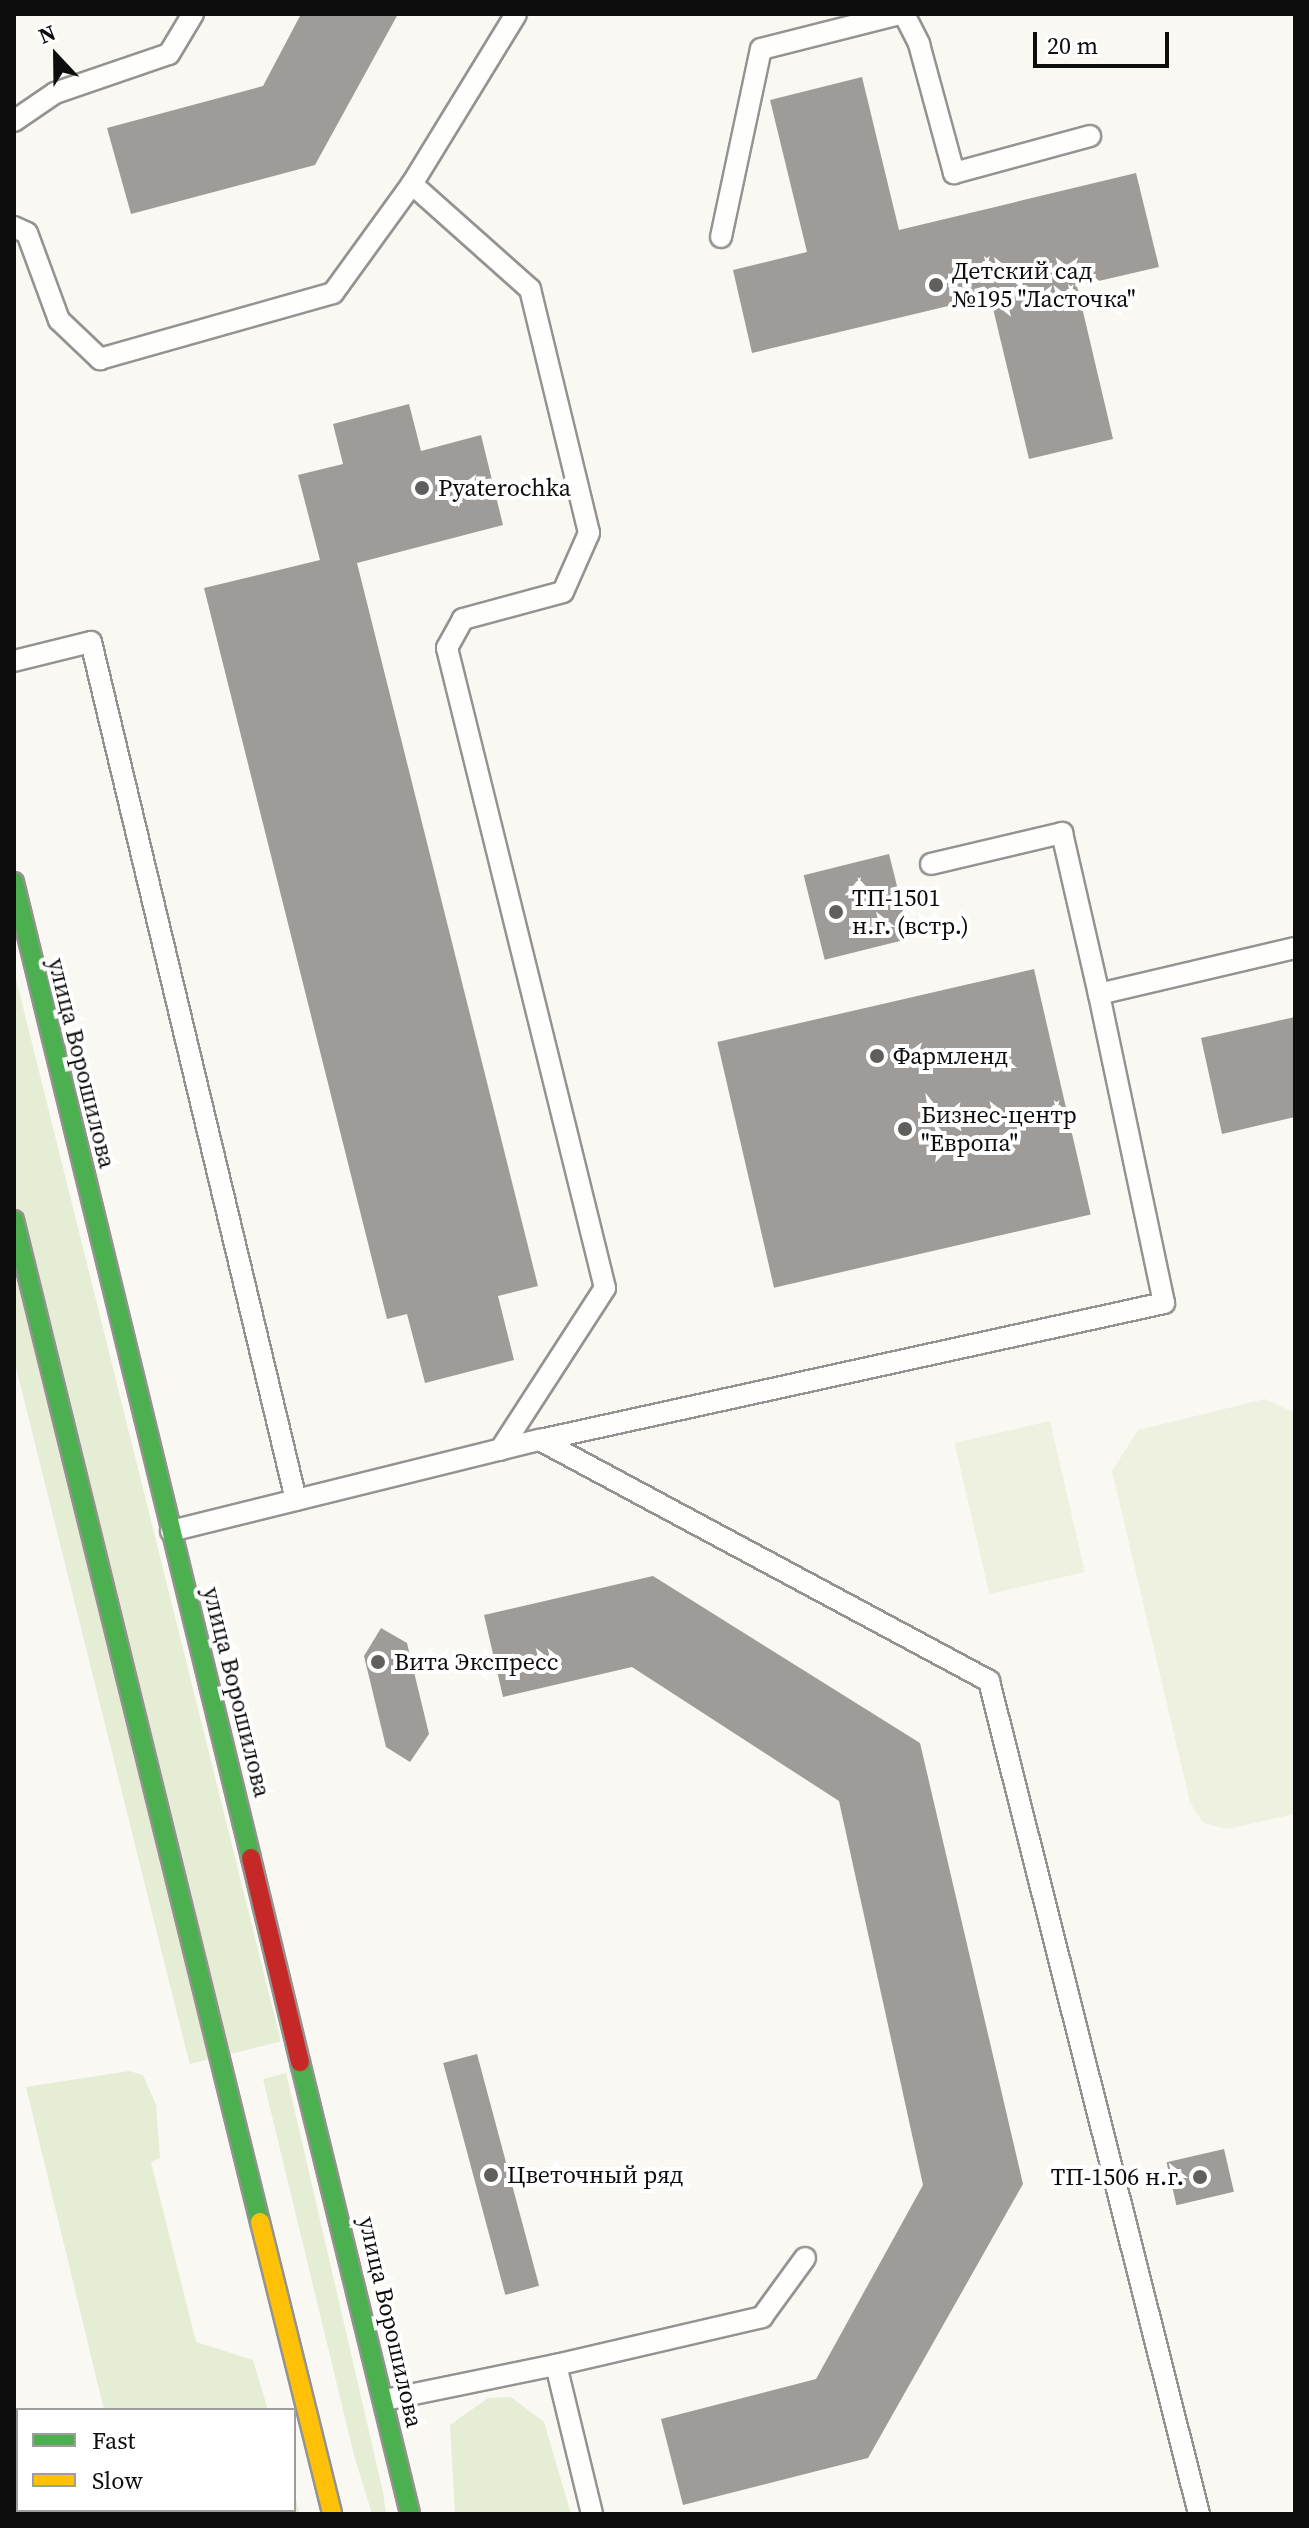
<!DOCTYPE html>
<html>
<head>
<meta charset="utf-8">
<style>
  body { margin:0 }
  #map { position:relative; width:1309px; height:2528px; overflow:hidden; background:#faf8f3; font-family:"Source Serif 4",serif }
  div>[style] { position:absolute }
  .green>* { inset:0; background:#e5edd5; transform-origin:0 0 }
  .pitch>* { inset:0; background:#eef1df; transform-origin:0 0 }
  .building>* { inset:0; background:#9e9b98; transform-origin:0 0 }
  .roads { filter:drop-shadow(2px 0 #949391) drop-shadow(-2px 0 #949391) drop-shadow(0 2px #949391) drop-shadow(0 -2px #949391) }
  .lane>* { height:20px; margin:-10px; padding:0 10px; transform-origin:10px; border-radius:10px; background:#fefefd }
  .fast>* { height:18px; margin:-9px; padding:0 9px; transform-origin:9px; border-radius:9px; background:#4caf50 }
  .slow>* { height:18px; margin:-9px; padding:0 9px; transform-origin:9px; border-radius:9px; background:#ffc107 }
  .jam>* { height:18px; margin:-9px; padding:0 9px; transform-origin:9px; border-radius:9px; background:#c62828 }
  .dots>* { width:22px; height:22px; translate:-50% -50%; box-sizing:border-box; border:4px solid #fff; border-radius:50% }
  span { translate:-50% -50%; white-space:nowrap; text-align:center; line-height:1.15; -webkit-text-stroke:8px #fff; paint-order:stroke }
  .poi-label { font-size:24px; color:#0d0d0d }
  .left { translate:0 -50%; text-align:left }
  .right { translate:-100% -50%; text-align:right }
  .street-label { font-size:24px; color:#0d0d0d }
  .frame { position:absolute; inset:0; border:16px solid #0d0d0d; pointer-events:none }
  .legend { position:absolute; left:16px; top:2408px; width:280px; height:104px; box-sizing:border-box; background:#fff; border:2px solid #9e9e9e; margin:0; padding:10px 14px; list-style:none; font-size:24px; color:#0d0d0d }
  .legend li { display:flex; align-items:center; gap:16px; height:40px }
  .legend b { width:40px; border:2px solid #9e9e9e }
  .north { position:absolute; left:16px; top:16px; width:80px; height:80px; -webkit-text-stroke:6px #fff; paint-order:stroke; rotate:338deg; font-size:22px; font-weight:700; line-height:32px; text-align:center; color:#0d0d0d }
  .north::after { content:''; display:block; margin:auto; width:28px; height:36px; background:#0d0d0d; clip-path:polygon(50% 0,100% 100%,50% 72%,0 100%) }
  .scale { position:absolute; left:1033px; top:32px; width:136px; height:36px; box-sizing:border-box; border:4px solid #0d0d0d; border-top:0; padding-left:10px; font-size:24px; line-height:28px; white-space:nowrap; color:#0d0d0d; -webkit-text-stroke:6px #fff; paint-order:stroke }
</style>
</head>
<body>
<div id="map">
  <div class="green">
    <div style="left:14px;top:971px;width:1103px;height:94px;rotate:76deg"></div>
    <div style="clip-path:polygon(129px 2071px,143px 2075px,156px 2105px,160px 2158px,151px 2162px,196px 2342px,253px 2360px,268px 2410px,104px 2410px,26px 2087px)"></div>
    <div style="clip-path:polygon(286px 2073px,383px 2492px,386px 2514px,372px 2514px,354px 2455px,263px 2079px)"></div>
    <div style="clip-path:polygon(511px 2397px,544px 2422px,571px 2514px,455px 2514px,450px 2425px,488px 2398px)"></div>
    <div style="clip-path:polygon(294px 2493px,300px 2514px,128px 2510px,294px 2510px)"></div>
  </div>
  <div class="pitch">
    <div style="clip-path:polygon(1265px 1399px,1295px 1413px,1295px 1814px,1227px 1829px,1203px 1823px,1190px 1802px,1112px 1471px,1138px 1430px)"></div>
    <div style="left:1050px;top:1421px;width:155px;height:98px;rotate:77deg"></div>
  </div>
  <div class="building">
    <div style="clip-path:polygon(301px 14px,398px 14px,315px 165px,131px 214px,107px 128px,263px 86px)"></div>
    <div style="clip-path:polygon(862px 77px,899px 230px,1136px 173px,1159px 267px,1077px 286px,1113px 439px,1029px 459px,990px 296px,752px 353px,733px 270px,807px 252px,770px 100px)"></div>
    <div style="clip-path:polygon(409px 404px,421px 451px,481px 435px,503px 525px,357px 563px,538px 1286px,498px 1296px,514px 1360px,425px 1383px,407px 1314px,387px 1319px,204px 588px,320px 560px,298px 475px,343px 464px,333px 424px)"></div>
    <div style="left:889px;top:854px;width:87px;height:88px;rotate:76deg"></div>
    <div style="left:1034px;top:969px;width:252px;height:325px;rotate:77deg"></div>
    <div style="clip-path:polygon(1295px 1017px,1295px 1117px,1222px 1134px,1201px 1038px)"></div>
    <div style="clip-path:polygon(653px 1576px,920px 1743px,1023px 2184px,868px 2458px,683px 2505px,661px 2419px,816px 2379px,923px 2185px,839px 1801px,632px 1667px,503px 1697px,484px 1615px)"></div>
    <div style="clip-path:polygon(381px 1628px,407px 1643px,429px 1734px,410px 1762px,386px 1747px,364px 1656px)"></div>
    <div style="left:477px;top:2054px;width:240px;height:35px;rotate:75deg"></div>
    <div style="left:1224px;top:2149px;width:44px;height:59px;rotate:77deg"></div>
  </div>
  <div class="roads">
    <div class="lane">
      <div style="left:904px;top:14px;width:34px;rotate:63deg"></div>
      <div style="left:919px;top:44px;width:134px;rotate:74.8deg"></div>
      <div style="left:954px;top:173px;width:141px;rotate:-15.2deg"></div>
      <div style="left:14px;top:121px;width:50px;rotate:-34.3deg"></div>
      <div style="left:55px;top:93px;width:120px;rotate:-18.9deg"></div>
      <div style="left:169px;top:54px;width:47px;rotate:-59deg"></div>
      <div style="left:412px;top:184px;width:158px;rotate:41.7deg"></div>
      <div style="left:530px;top:289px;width:251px;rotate:76.4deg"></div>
      <div style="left:589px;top:533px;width:64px;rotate:113.8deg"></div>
      <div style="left:563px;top:592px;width:104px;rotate:164.9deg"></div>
      <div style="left:463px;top:619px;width:33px;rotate:119deg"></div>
      <div style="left:447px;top:648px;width:659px;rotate:76.13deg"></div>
      <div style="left:605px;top:1288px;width:193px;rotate:122.9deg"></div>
      <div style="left:14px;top:227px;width:14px;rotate:25deg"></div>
      <div style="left:27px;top:233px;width:93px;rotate:69.8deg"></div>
      <div style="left:59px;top:320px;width:57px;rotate:43.6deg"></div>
      <div style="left:100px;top:359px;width:242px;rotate:-15.8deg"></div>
      <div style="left:333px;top:293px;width:135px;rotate:-54.1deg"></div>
      <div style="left:412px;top:184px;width:199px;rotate:-58.5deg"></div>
      <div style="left:721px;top:237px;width:192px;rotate:-78deg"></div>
      <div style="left:761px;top:49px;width:142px;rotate:-14.2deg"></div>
      <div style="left:14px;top:661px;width:79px;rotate:-13.9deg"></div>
      <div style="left:91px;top:642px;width:882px;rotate:76.56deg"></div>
      <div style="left:931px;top:864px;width:135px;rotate:-13.3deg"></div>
      <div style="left:1062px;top:833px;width:165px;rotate:77.1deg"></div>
      <div style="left:540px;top:1440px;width:510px;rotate:28.22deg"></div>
      <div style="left:989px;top:1681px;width:859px;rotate:75.85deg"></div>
      <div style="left:171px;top:1531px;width:380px;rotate:-13.9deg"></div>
      <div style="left:540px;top:1440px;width:639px;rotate:-12.38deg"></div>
      <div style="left:1164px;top:1303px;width:316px;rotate:-101.9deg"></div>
      <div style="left:1099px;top:994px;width:201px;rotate:-13.2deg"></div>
      <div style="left:556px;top:2365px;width:212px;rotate:-13.1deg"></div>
      <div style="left:762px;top:2317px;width:73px;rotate:-53.9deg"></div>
      <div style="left:385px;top:2400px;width:175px;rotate:-11.6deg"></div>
      <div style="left:556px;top:2365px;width:153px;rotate:76.4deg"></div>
    </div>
    <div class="fast">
      <div style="left:14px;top:882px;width:1004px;rotate:76.35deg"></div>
      <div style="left:14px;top:1220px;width:1032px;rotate:76.21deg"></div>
      <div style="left:300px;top:2062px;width:465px;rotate:76.3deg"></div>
    </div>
    <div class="slow">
      <div style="left:260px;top:2222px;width:301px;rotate:76.1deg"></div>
    </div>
    <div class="jam">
      <div style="left:251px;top:1858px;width:210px;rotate:76.5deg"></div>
    </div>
  </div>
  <div class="dots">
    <div style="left:936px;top:285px;background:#605f5e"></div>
    <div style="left:422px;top:488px;background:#605f5e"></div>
    <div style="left:836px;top:912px;background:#605f5e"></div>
    <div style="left:877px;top:1056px;background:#605f5e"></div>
    <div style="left:905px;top:1129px;background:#605f5e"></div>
    <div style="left:378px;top:1662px;background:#605f5e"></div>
    <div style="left:491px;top:2175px;background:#605f5e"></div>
    <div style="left:1200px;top:2177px;background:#605f5e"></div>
  </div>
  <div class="poi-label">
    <span class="left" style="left:952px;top:285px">Детский сад<br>№195 "Ласточка"</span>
    <span class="left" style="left:438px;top:488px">Pyaterochka</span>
    <span class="left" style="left:852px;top:912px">ТП-1501<br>н.г. (встр.)</span>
    <span class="left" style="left:893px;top:1056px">Фармленд</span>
    <span class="left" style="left:921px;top:1129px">Бизнес-центр<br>"Европа"</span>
    <span class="left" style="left:394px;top:1662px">Вита Экспресс</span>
    <span class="left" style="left:507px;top:2175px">Цветочный ряд</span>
    <span class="right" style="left:1184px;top:2177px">ТП-1506 н.г.</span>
  </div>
  <div class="street-label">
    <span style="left:82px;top:1063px;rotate:76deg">улица Ворошилова</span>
    <span style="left:237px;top:1692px;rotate:76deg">улица Ворошилова</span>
    <span style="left:391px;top:2322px;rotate:77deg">улица Ворошилова</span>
  </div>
  <div class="frame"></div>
  <ul class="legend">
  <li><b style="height:10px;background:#4caf50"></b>Fast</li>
  <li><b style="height:10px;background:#ffc107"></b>Slow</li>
  </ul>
  <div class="north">N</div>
  <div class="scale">20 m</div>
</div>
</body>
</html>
